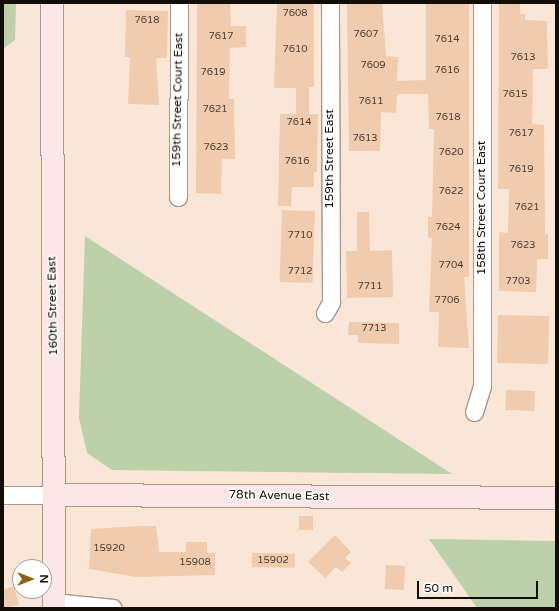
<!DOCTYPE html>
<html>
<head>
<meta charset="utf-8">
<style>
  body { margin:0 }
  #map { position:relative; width:559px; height:611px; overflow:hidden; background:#f9e6d7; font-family:"Varela Round",sans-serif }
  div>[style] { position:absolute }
  .green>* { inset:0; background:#bcd0aa }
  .building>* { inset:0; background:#f1cbad; transform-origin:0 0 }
  .roads { filter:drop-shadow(1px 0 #a9978a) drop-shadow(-1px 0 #a9978a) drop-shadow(0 1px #a9978a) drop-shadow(0 -1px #a9978a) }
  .street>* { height:17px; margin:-8.5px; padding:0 8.5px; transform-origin:8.5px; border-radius:8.5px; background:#fff }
  .secondary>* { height:22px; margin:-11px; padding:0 11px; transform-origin:11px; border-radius:11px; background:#fce6e8 }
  span { translate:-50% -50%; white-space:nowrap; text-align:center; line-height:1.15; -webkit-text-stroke:3px #fff; paint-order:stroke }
  .number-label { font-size:10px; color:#4a3c31 }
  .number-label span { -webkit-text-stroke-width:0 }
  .street-label { font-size:12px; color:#130d08 }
  .frame { position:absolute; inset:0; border:4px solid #130d08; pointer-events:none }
  .north { position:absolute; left:12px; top:559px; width:40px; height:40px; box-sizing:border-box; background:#fff; border:1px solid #a19e9c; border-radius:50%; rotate:90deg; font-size:11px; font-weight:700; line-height:16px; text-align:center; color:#130d08 }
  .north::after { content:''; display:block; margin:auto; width:14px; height:18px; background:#945f14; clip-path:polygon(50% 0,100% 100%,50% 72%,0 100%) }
  .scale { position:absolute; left:417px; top:581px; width:121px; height:18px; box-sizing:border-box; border:2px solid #130d08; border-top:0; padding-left:5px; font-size:12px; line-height:14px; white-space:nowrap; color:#130d08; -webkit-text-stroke:3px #fff; paint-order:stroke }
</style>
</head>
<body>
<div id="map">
  <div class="green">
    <div style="clip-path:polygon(3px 3px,16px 3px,15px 40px,3px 49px)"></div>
    <div style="clip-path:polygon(85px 236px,452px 474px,112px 470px,87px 453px,79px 418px)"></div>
    <div style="clip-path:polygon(429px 539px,556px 541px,556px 608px,477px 608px)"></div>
  </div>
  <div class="building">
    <div style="clip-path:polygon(197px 3px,230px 3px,231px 26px,246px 26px,246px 47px,230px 48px,229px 99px,234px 99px,235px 159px,222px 159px,221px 194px,196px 193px)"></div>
    <div style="clip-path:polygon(277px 3px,314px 3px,314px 87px,309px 87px,309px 114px,318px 114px,317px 172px,314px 172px,314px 187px,292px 187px,291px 206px,278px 206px,280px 114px,296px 114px,296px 88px,274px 88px)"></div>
    <div style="clip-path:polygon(347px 3px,382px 3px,386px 56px,398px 57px,397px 81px,426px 80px,426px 3px,469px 3px,469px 277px,464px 277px,469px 348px,438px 347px,439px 312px,429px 312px,432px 238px,428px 238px,428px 217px,432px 217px,434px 129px,429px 129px,428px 94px,397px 94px,396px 113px,381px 112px,380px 151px,349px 151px)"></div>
    <div style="clip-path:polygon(499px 3px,520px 3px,520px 14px,525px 14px,525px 20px,547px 21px,548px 69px,533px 69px,532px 124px,544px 125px,545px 233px,548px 234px,548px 259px,537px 259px,536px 292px,499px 291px,499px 232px,508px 233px,509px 189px,498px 189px)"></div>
    <div style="clip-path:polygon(126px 10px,168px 11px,167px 58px,156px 58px,159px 105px,128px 104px,130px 57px,125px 57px)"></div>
    <div style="left:282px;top:210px;width:33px;height:72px;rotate:2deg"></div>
    <div style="clip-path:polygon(357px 212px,369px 212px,370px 251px,392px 250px,393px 297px,347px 298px,346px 251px,357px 251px)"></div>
    <div style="left:498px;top:315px;width:51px;height:48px;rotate:1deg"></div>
    <div style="clip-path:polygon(349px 322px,399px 323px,399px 344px,358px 343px,358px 335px,348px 335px)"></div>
    <div style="left:506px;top:390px;width:29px;height:20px;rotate:2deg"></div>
    <div style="left:299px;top:516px;width:14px;height:14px"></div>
    <div style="clip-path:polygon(139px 526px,156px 526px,159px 552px,186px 552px,186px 542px,207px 542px,207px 553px,215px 553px,215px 575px,136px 577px,89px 569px,91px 529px)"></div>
    <div style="clip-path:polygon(335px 535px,351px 552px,345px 558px,351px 563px,342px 572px,336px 567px,325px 578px,308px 562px)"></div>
    <div style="left:252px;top:553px;width:43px;height:14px;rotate:1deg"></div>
    <div style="left:386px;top:565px;width:19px;height:24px;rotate:3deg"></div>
    <div style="clip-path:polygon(14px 586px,19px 605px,3px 608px,3px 590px)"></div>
  </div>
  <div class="roads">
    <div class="street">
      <div style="left:178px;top:197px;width:194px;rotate:-89.7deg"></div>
      <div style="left:325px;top:313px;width:13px;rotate:-61deg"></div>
      <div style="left:331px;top:302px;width:299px;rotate:-90.2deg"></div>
      <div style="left:474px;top:412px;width:27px;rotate:-73deg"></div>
      <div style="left:482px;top:386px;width:383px;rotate:-90deg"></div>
      <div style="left:3px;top:495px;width:53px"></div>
      <div style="left:54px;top:602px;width:59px;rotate:5.8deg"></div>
    </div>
    <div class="secondary">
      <div style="left:52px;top:3px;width:605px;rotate:89.81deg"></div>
      <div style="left:56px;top:495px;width:500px;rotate:0.34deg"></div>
    </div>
  </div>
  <div class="number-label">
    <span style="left:295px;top:14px">7608</span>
    <span style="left:147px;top:21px">7618</span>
    <span style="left:366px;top:35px">7607</span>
    <span style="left:221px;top:37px">7617</span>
    <span style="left:447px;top:40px">7614</span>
    <span style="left:295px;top:50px">7610</span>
    <span style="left:523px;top:58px">7613</span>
    <span style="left:373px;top:66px">7609</span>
    <span style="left:447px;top:71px">7616</span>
    <span style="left:213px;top:73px">7619</span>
    <span style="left:515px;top:95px">7615</span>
    <span style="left:371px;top:102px">7611</span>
    <span style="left:215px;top:110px">7621</span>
    <span style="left:448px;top:118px">7618</span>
    <span style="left:299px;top:123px">7614</span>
    <span style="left:521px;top:134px">7617</span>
    <span style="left:365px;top:139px">7613</span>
    <span style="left:216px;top:148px">7623</span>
    <span style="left:451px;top:153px">7620</span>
    <span style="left:297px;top:162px">7616</span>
    <span style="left:521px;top:170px">7619</span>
    <span style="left:451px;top:192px">7622</span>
    <span style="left:527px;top:208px">7621</span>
    <span style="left:448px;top:228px">7624</span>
    <span style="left:300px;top:236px">7710</span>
    <span style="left:523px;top:246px">7623</span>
    <span style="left:451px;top:266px">7704</span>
    <span style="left:300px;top:272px">7712</span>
    <span style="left:518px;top:282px">7703</span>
    <span style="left:370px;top:287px">7711</span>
    <span style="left:447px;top:301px">7706</span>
    <span style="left:374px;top:329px">7713</span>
    <span style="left:109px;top:549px">15920</span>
    <span style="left:273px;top:561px">15902</span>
    <span style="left:195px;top:563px">15908</span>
  </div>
  <div class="street-label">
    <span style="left:178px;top:100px;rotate:-89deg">159th Street Court East</span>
    <span style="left:330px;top:159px;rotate:-90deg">159th Street East</span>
    <span style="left:482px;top:208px;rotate:-90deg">158th Street Court East</span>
    <span style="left:53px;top:306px;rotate:-91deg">160th Street East</span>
    <span style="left:279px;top:496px;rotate:1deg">78th Avenue East</span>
  </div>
  <div class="frame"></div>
  <div class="north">N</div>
  <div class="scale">50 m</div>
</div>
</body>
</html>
